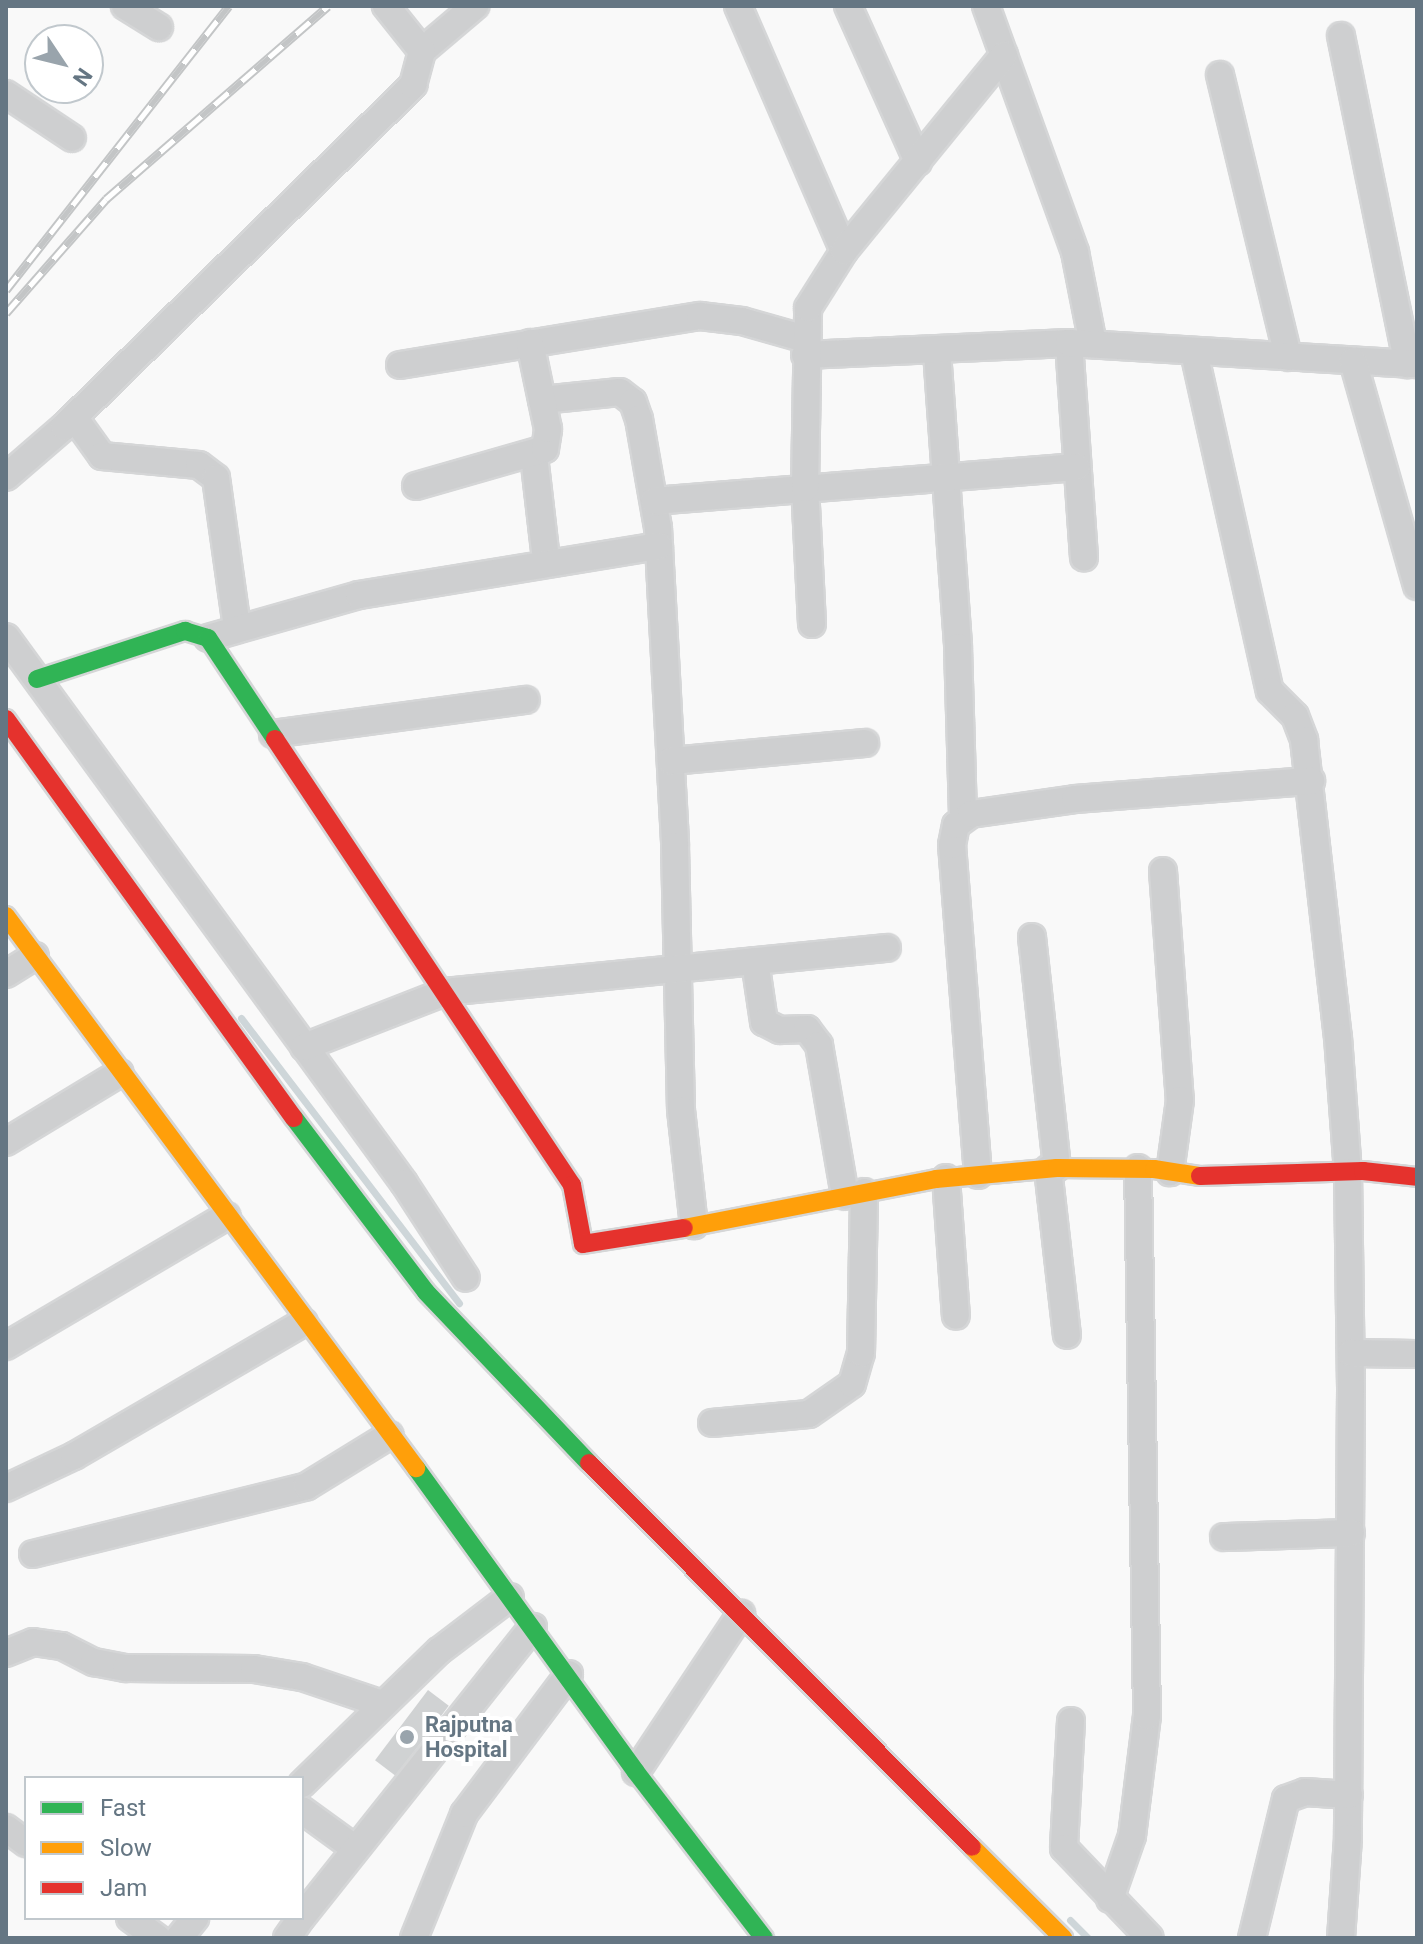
<!DOCTYPE html>
<html>
<head>
<meta charset="utf-8">
<style>
  body { margin:0 }
  #map { position:relative; width:1423px; height:1944px; overflow:hidden; background:#f9f9f9; font-family:Roboto,sans-serif }
  div>[style] { position:absolute }
  .stream>* { height:7px; margin:-3.5px; padding:0 3.5px; transform-origin:3.5px; border-radius:3.5px; background:#ced6d9 }
  .building>* { inset:0; background:#d0d2d3; transform-origin:0 0 }
  .roads { filter:drop-shadow(2px 0 #d5d6d7) drop-shadow(-2px 0 #d5d6d7) drop-shadow(0 2px #d5d6d7) drop-shadow(0 -2px #d5d6d7) }
  .street>* { height:26px; margin:-13px; padding:0 13px; transform-origin:13px; border-radius:13px; background:#cecfd0 }
  .fast>* { height:18px; margin:-9px; padding:0 9px; transform-origin:9px; border-radius:9px; background:#30b455 }
  .slow>* { height:18px; margin:-9px; padding:0 9px; transform-origin:9px; border-radius:9px; background:#ff9f0a }
  .jam>* { height:18px; margin:-9px; padding:0 9px; transform-origin:9px; border-radius:9px; background:#e5322d }
  .rail>* { height:9px; margin-top:-4.5px; transform-origin:0; background:repeating-linear-gradient(90deg,#fff 0 18px,#c3c5c6 0 36px); box-sizing:border-box; border-block:2px solid #c3c5c6 }
  .dots>* { width:22px; height:22px; translate:-50% -50%; box-sizing:border-box; border:4px solid #fff; border-radius:50% }
  span { translate:-50% -50%; white-space:nowrap; text-align:center; line-height:1.15; -webkit-text-stroke:8px #fff; paint-order:stroke }
  .poi-label { font-size:22px; color:#657683; font-weight:700 }
  .left { translate:0 -50%; text-align:left }
  .frame { position:absolute; inset:0; border:8px solid #657683; pointer-events:none }
  .legend { position:absolute; left:24px; top:1776px; width:280px; height:144px; box-sizing:border-box; background:#fff; border:2px solid #c1c8cd; margin:0; padding:10px 14px; list-style:none; font-size:24px; color:#657683 }
  .legend li { display:flex; align-items:center; gap:16px; height:40px }
  .legend b { width:40px; border:2px solid #c1c8cd }
  .north { position:absolute; left:24px; top:24px; width:80px; height:80px; box-sizing:border-box; background:#fff; border:2px solid #c1c8cd; border-radius:50%; rotate:125deg; font-size:22px; font-weight:700; line-height:32px; text-align:center; color:#657683 }
  .north::after { content:''; display:block; margin:auto; width:28px; height:36px; background:#99a4ac; clip-path:polygon(50% 0,100% 100%,50% 72%,0 100%) }
</style>
</head>
<body>
<div id="map">
  <div class="stream">
    <div style="left:241px;top:1018px;width:359px;rotate:52.6deg"></div>
    <div style="left:1070px;top:1920px;width:25px;rotate:45deg"></div>
  </div>
  <div class="building">
    <div style="left:428px;top:1690px;width:26px;height:88px;rotate:37deg"></div>
  </div>
  <div class="roads">
    <div class="street">
      <div style="left:125px;top:6px;width:40px;rotate:32deg"></div>
      <div style="left:738px;top:6px;width:267px;rotate:66.6deg"></div>
      <div style="left:848px;top:6px;width:171px;rotate:65.8deg"></div>
      <div style="left:986px;top:6px;width:262px;rotate:70.1deg"></div>
      <div style="left:1075px;top:252px;width:94px;rotate:78.9deg"></div>
      <div style="left:1341px;top:36px;width:335px;rotate:78.5deg"></div>
      <div style="left:422px;top:51px;width:70px;rotate:-40.3deg"></div>
      <div style="left:1220px;top:75px;width:290px;rotate:76.4deg"></div>
      <div style="left:6px;top:94px;width:79px;rotate:33.7deg"></div>
      <div style="left:1069px;top:343px;width:215px;rotate:86deg"></div>
      <div style="left:937px;top:352px;width:296px;rotate:85.9deg"></div>
      <div style="left:958px;top:647px;width:171px;rotate:88.3deg"></div>
      <div style="left:1194px;top:352px;width:347px;rotate:77.4deg"></div>
      <div style="left:1270px;top:691px;width:35px;rotate:45deg"></div>
      <div style="left:1295px;top:716px;width:26px;rotate:69deg"></div>
      <div style="left:1304px;top:740px;width:299px;rotate:83.5deg"></div>
      <div style="left:1338px;top:1037px;width:135px;rotate:85.8deg"></div>
      <div style="left:1348px;top:1172px;width:218px;rotate:89.2deg"></div>
      <div style="left:1351px;top:1390px;width:448px;rotate:90.4deg"></div>
      <div style="left:1348px;top:1838px;width:100px;rotate:94deg"></div>
      <div style="left:805px;top:355px;width:264px;rotate:-2.6deg"></div>
      <div style="left:1069px;top:343px;width:349px;rotate:3.5deg"></div>
      <div style="left:1353px;top:361px;width:234px;rotate:74.1deg"></div>
      <div style="left:400px;top:365px;width:304px;rotate:-9.3deg"></div>
      <div style="left:700px;top:316px;width:42px;rotate:6.8deg"></div>
      <div style="left:742px;top:321px;width:66px;rotate:15.9deg"></div>
      <div style="left:542px;top:400px;width:78px;rotate:-5.9deg"></div>
      <div style="left:620px;top:392px;width:16px;rotate:38deg"></div>
      <div style="left:633px;top:402px;width:18px;rotate:71deg"></div>
      <div style="left:639px;top:419px;width:111px;rotate:80.1deg"></div>
      <div style="left:658px;top:528px;width:318px;rotate:86.9deg"></div>
      <div style="left:675px;top:846px;width:264px;rotate:88.7deg"></div>
      <div style="left:681px;top:1110px;width:116px;rotate:83.6deg"></div>
      <div style="left:74px;top:417px;width:48px;rotate:54.3deg"></div>
      <div style="left:102px;top:456px;width:97px;rotate:5.3deg"></div>
      <div style="left:199px;top:465px;width:21px;rotate:37deg"></div>
      <div style="left:216px;top:478px;width:151px;rotate:82deg"></div>
      <div style="left:534px;top:456px;width:105px;rotate:83.4deg"></div>
      <div style="left:6px;top:477px;width:77px;rotate:-40.8deg"></div>
      <div style="left:64px;top:427px;width:489px;rotate:-44.4deg"></div>
      <div style="left:413px;top:85px;width:35px;rotate:-75deg"></div>
      <div style="left:422px;top:51px;width:58px;rotate:-128.7deg"></div>
      <div style="left:416px;top:486px;width:134px;rotate:-16deg"></div>
      <div style="left:545px;top:449px;width:20px;rotate:-81deg"></div>
      <div style="left:548px;top:429px;width:88px;rotate:-101.8deg"></div>
      <div style="left:654px;top:501px;width:424px;rotate:-4.6deg"></div>
      <div style="left:812px;top:624px;width:136px;rotate:-92.9deg"></div>
      <div style="left:805px;top:488px;width:180px;rotate:-89deg"></div>
      <div style="left:808px;top:308px;width:67px;rotate:-57.7deg"></div>
      <div style="left:844px;top:251px;width:253px;rotate:-50.8deg"></div>
      <div style="left:6px;top:637px;width:676px;rotate:53.91deg"></div>
      <div style="left:404px;top:1183px;width:113px;rotate:56.9deg"></div>
      <div style="left:208px;top:638px;width:157px;rotate:-15.9deg"></div>
      <div style="left:359px;top:595px;width:304px;rotate:-9.3deg"></div>
      <div style="left:273px;top:734px;width:255px;rotate:-7.7deg"></div>
      <div style="left:671px;top:761px;width:195px;rotate:-5.3deg"></div>
      <div style="left:1163px;top:871px;width:230px;rotate:85.8deg"></div>
      <div style="left:1180px;top:1100px;width:73px;rotate:97.9deg"></div>
      <div style="left:1032px;top:937px;width:232px;rotate:83.8deg"></div>
      <div style="left:755px;top:961px;width:62px;rotate:81.6deg"></div>
      <div style="left:764px;top:1022px;width:18px;rotate:27deg"></div>
      <div style="left:780px;top:1030px;width:27px;rotate:-2deg"></div>
      <div style="left:807px;top:1029px;width:20px;rotate:53deg"></div>
      <div style="left:819px;top:1045px;width:153px;rotate:80.2deg"></div>
      <div style="left:6px;top:974px;width:34px;rotate:-32deg"></div>
      <div style="left:304px;top:1047px;width:151px;rotate:-21.3deg"></div>
      <div style="left:445px;top:992px;width:444px;rotate:-5.7deg"></div>
      <div style="left:6px;top:1142px;width:133px;rotate:-31.2deg"></div>
      <div style="left:1048px;top:1169px;width:167px;rotate:83.5deg"></div>
      <div style="left:978px;top:1175px;width:331px;rotate:-94.5deg"></div>
      <div style="left:952px;top:845px;width:20px;rotate:-79deg"></div>
      <div style="left:956px;top:825px;width:19px;rotate:-36deg"></div>
      <div style="left:971px;top:814px;width:105px;rotate:-8.2deg"></div>
      <div style="left:1075px;top:799px;width:237px;rotate:-4.4deg"></div>
      <div style="left:946px;top:1178px;width:138px;rotate:85.9deg"></div>
      <div style="left:6px;top:1346px;width:256px;rotate:-30.5deg"></div>
      <div style="left:1351px;top:1353px;width:66px;rotate:0.9deg"></div>
      <div style="left:712px;top:1423px;width:97px;rotate:-5.3deg"></div>
      <div style="left:809px;top:1414px;width:52px;rotate:-34.9deg"></div>
      <div style="left:852px;top:1384px;width:32px;rotate:-74deg"></div>
      <div style="left:861px;top:1353px;width:161px;rotate:-88.9deg"></div>
      <div style="left:6px;top:1488px;width:75px;rotate:-25.2deg"></div>
      <div style="left:74px;top:1456px;width:266px;rotate:-30.2deg"></div>
      <div style="left:1224px;top:1537px;width:127px;rotate:-1.8deg"></div>
      <div style="left:33px;top:1554px;width:282px;rotate:-13.9deg"></div>
      <div style="left:307px;top:1486px;width:97px;rotate:-31.6deg"></div>
      <div style="left:6px;top:1653px;width:29px;rotate:-22deg"></div>
      <div style="left:33px;top:1642px;width:29px;rotate:8deg"></div>
      <div style="left:62px;top:1646px;width:36px;rotate:27deg"></div>
      <div style="left:94px;top:1662px;width:33px;rotate:11deg"></div>
      <div style="left:126px;top:1668px;width:128px;rotate:0.4deg"></div>
      <div style="left:254px;top:1669px;width:49px;rotate:9.5deg"></div>
      <div style="left:302px;top:1677px;width:84px;rotate:18.6deg"></div>
      <div style="left:1071px;top:1721px;width:127px;rotate:93.2deg"></div>
      <div style="left:1064px;top:1848px;width:124px;rotate:46.3deg"></div>
      <div style="left:636px;top:1772px;width:190px;rotate:-56.4deg"></div>
      <div style="left:302px;top:1784px;width:191px;rotate:-44.2deg"></div>
      <div style="left:439px;top:1651px;width:89px;rotate:-37.3deg"></div>
      <div style="left:302px;top:1810px;width:63px;rotate:36deg"></div>
      <div style="left:6px;top:1828px;width:25px;rotate:37deg"></div>
      <div style="left:1110px;top:1899px;width:67px;rotate:-70.8deg"></div>
      <div style="left:1132px;top:1836px;width:121px;rotate:-82.9deg"></div>
      <div style="left:1147px;top:1716px;width:548px;rotate:-90.94deg"></div>
      <div style="left:302px;top:1917px;width:371px;rotate:-51.5deg"></div>
      <div style="left:130px;top:1918px;width:34px;rotate:36deg"></div>
      <div style="left:179px;top:1938px;width:26px;rotate:-51deg"></div>
      <div style="left:287px;top:1938px;width:24px;rotate:-55deg"></div>
      <div style="left:414px;top:1938px;width:134px;rotate:-68deg"></div>
      <div style="left:464px;top:1814px;width:175px;rotate:-53.1deg"></div>
      <div style="left:1252px;top:1938px;width:143px;rotate:-76.3deg"></div>
      <div style="left:1286px;top:1799px;width:20px;rotate:-20deg"></div>
      <div style="left:1305px;top:1792px;width:44px;rotate:3.9deg"></div>
    </div>
    <div class="fast">
      <div style="left:37px;top:679px;width:156px;rotate:-18deg"></div>
      <div style="left:185px;top:631px;width:24px;rotate:17deg"></div>
      <div style="left:208px;top:638px;width:121px;rotate:56.4deg"></div>
      <div style="left:294px;top:1118px;width:218px;rotate:52.8deg"></div>
      <div style="left:426px;top:1292px;width:236px;rotate:46.4deg"></div>
      <div style="left:416px;top:1468px;width:375px;rotate:54.1deg"></div>
      <div style="left:636px;top:1772px;width:210px;rotate:52.4deg"></div>
    </div>
    <div class="slow">
      <div style="left:6px;top:916px;width:688px;rotate:53.4deg"></div>
      <div style="left:684px;top:1228px;width:257px;rotate:-11deg"></div>
      <div style="left:936px;top:1179px;width:121px;rotate:-5.2deg"></div>
      <div style="left:1057px;top:1168px;width:97px;rotate:0.6deg"></div>
      <div style="left:1154px;top:1169px;width:47px;rotate:8.7deg"></div>
      <div style="left:972px;top:1847px;width:129px;rotate:45deg"></div>
    </div>
    <div class="jam">
      <div style="left:6px;top:719px;width:492px;rotate:54.2deg"></div>
      <div style="left:275px;top:739px;width:536px;rotate:56.34deg"></div>
      <div style="left:572px;top:1185px;width:60px;rotate:79.4deg"></div>
      <div style="left:583px;top:1244px;width:102px;rotate:-9deg"></div>
      <div style="left:1200px;top:1176px;width:163px;rotate:-1.8deg"></div>
      <div style="left:1363px;top:1171px;width:54px;rotate:6.3deg"></div>
      <div style="left:589px;top:1463px;width:542px;rotate:45.07deg"></div>
    </div>
  </div>
  <div class="rail">
    <div style="left:6px;top:290px;width:361px;rotate:-51.9deg"></div>
    <div style="left:6px;top:313px;width:152px;rotate:-48.7deg"></div>
    <div style="left:106px;top:199px;width:294px;rotate:-41deg"></div>
  </div>
  <div class="dots">
    <div style="left:407px;top:1737px;background:#99a4ac"></div>
  </div>
  <div class="poi-label">
    <span class="left" style="left:425px;top:1737px">Rajputna<br>Hospital</span>
  </div>
  <div class="frame"></div>
  <ul class="legend">
  <li><b style="height:10px;background:#30b455"></b>Fast</li>
  <li><b style="height:10px;background:#ff9f0a"></b>Slow</li>
  <li><b style="height:10px;background:#e5322d"></b>Jam</li>
  </ul>
  <div class="north">N</div>
</div>
</body>
</html>
